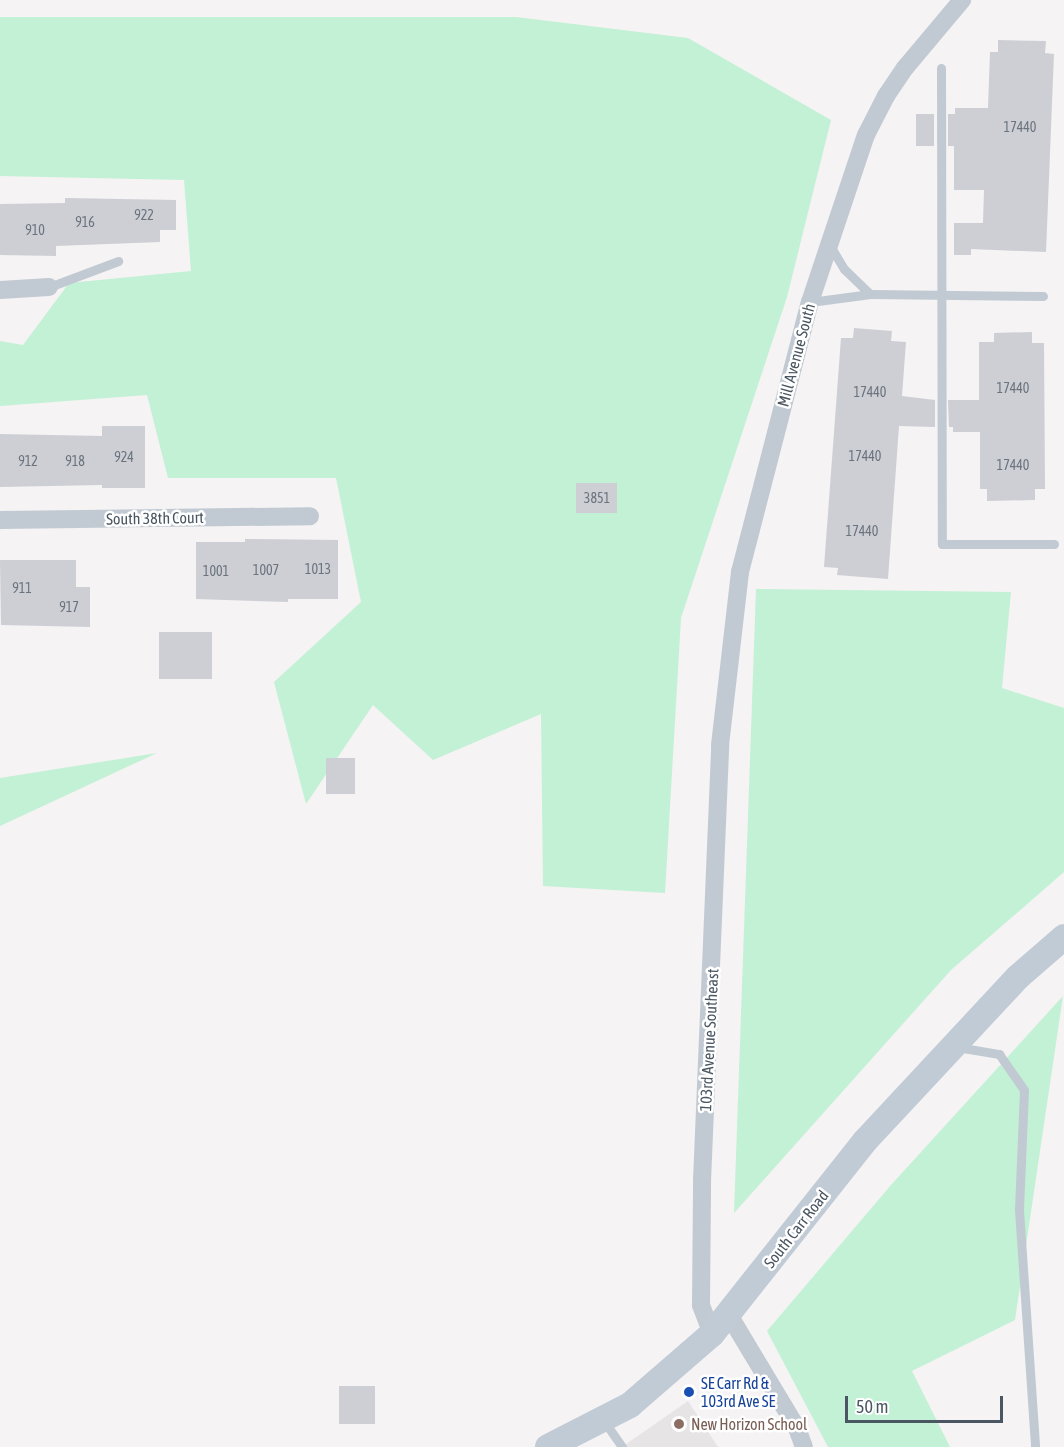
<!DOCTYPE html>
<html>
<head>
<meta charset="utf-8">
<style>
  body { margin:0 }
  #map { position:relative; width:1064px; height:1447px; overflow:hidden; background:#f5f3f3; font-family:"Asap Condensed",sans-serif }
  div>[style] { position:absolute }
  .education>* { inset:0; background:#e6e4e5 }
  .green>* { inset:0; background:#c3f1d5 }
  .building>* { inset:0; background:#cdcfd5; transform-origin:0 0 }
  .lane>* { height:9px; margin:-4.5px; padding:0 4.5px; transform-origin:4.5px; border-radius:4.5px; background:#c1cad2 }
  .street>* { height:18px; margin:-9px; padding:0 9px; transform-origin:9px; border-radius:9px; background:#c1cad2 }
  .secondary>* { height:26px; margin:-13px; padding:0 13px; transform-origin:13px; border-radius:13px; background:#c1cbd6 }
  .dots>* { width:16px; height:16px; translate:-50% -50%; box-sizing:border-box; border:3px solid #fff; border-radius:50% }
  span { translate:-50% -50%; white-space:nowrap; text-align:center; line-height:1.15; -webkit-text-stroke:5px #fff; paint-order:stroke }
  .number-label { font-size:14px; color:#6b747e }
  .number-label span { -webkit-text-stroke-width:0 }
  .street-label { font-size:16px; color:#4a5661 }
  .transit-label { font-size:16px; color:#164399 }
  .left { translate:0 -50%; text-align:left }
  .education-label { font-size:16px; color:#785e54 }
  .scale { position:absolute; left:845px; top:1396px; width:158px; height:27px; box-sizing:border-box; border:3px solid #4a5661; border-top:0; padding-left:8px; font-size:18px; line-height:21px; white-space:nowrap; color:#4a5661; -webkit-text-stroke:4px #fff; paint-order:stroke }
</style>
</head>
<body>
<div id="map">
  <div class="education">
    <div style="clip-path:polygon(688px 1401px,718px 1447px,622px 1447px)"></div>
  </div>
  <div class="green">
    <div style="clip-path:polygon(0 17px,516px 17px,688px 38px,831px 120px,787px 297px,681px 618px,665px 893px,543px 886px,541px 714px,433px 760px,373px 705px,306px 804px,274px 682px,361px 602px,336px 478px,168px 478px,147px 395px,0 406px,0 341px,23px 345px,69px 283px,191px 271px,184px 180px,0 176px)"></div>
    <div style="clip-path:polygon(756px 589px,1011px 592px,1002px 688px,1064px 708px,1064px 872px,951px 970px,734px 1213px)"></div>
    <div style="clip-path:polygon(157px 753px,0 826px,0 778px)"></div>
    <div style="clip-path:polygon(1063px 996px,1015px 1320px,912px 1371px,950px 1447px,828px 1447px,767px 1331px,891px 1185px)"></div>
  </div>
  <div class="building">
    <div style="clip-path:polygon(998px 40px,1046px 41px,1045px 53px,1054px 54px,1046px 252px,971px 249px,971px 255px,954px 255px,954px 223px,983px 223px,984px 190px,954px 190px,954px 146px,948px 146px,948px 114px,955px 114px,955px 108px,988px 108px,990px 52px,998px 52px)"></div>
    <div style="left:916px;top:114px;width:18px;height:32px"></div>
    <div style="clip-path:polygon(65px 198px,176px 200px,176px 230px,160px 230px,160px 242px,56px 246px,56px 256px,0 255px,0 204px,65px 203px)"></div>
    <div style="clip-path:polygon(854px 328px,892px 331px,891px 341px,906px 342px,902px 396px,935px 400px,935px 427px,899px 426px,888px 579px,837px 575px,838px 568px,824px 567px,841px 338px,853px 338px)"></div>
    <div style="clip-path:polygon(1032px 332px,1032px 343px,1044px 343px,1045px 489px,1035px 489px,1035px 500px,987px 501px,987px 489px,980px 489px,980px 432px,953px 432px,953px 427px,949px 427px,948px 400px,979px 400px,979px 342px,994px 342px,994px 333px)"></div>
    <div style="clip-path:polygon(102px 426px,145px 426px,145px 488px,102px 488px,102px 485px,0 487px,0 434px,102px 436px)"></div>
    <div style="left:576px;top:483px;width:41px;height:30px"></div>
    <div style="clip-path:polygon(245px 539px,338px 540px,338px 599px,288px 599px,288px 602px,196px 599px,196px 542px,245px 542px)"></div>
    <div style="clip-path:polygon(0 560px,76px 560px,76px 587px,90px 587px,90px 627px,1px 625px)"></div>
    <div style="left:159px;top:632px;width:53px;height:47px"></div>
    <div style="left:326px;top:758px;width:29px;height:36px"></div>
    <div style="left:339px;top:1386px;width:36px;height:38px"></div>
  </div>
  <div class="lane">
    <div style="left:941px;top:68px;width:476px;rotate:89.9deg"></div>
    <div style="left:942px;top:544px;width:112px"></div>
    <div style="left:49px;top:287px;width:74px;rotate:-20.6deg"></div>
    <div style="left:870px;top:294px;width:173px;rotate:0.7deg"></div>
    <div style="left:810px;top:302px;width:61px;rotate:-7.6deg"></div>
    <div style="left:870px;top:294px;width:36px;rotate:-136deg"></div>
    <div style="left:844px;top:269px;width:29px;rotate:-121deg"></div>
    <div style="left:957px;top:1047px;width:43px;rotate:9.5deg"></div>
    <div style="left:999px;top:1054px;width:44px;rotate:55.2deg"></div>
    <div style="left:1024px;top:1090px;width:120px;rotate:92.4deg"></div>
    <div style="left:1019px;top:1210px;width:238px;rotate:86.1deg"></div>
    <div style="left:604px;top:1421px;width:32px;rotate:55deg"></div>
  </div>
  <div class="street">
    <div style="left:0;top:290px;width:49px;rotate:-3.5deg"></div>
    <div style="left:0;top:520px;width:310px;rotate:-0.7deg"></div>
    <div style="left:729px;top:1315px;width:132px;rotate:59deg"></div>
    <div style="left:797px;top:1428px;width:20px;rotate:70deg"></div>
    <div style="left:712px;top:1334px;width:31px;rotate:-111deg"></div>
    <div style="left:701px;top:1305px;width:124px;rotate:-89.5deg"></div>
    <div style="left:702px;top:1181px;width:436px;rotate:-87.6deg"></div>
    <div style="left:720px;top:745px;width:174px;rotate:-83.4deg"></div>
    <div style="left:740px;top:572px;width:279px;rotate:-75.5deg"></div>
    <div style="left:810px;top:302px;width:176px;rotate:-71.5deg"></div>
    <div style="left:866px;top:135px;width:44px;rotate:-62.9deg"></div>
    <div style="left:886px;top:96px;width:34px;rotate:-56deg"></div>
    <div style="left:905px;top:68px;width:89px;rotate:-50deg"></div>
  </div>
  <div class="secondary">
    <div style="left:548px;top:1447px;width:92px;rotate:-27.1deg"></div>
    <div style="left:630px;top:1405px;width:108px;rotate:-40.9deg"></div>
    <div style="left:712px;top:1334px;width:246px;rotate:-51.6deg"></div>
    <div style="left:865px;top:1141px;width:224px;rotate:-47deg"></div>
    <div style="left:1018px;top:977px;width:61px;rotate:-41deg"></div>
  </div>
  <div class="dots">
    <div style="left:689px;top:1392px;background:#1a4fb4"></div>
    <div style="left:679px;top:1424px;background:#8d6e63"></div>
  </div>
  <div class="number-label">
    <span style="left:1020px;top:127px">17440</span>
    <span style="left:144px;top:215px">922</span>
    <span style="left:85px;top:222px">916</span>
    <span style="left:35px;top:230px">910</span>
    <span style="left:1013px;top:388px">17440</span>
    <span style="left:870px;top:392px">17440</span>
    <span style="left:865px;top:456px">17440</span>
    <span style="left:124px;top:457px">924</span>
    <span style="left:28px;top:461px">912</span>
    <span style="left:75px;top:461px">918</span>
    <span style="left:1013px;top:465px">17440</span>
    <span style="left:597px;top:498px">3851</span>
    <span style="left:862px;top:531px">17440</span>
    <span style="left:318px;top:569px">1013</span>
    <span style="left:266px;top:570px">1007</span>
    <span style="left:216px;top:571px">1001</span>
    <span style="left:22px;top:588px">911</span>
    <span style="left:69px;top:607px">917</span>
  </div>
  <div class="street-label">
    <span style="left:796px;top:355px;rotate:-75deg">Mill Avenue South</span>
    <span style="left:155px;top:518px;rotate:-1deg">South 38th Court</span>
    <span style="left:709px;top:1040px;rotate:-87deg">103rd Avenue Southeast</span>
    <span style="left:796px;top:1229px;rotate:-52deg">South Carr Road</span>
  </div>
  <div class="transit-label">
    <span class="left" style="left:701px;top:1392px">SE Carr Rd &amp;<br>103rd Ave SE</span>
  </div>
  <div class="education-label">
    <span class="left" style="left:691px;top:1424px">New Horizon School</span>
  </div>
  <div class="scale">50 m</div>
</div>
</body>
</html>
